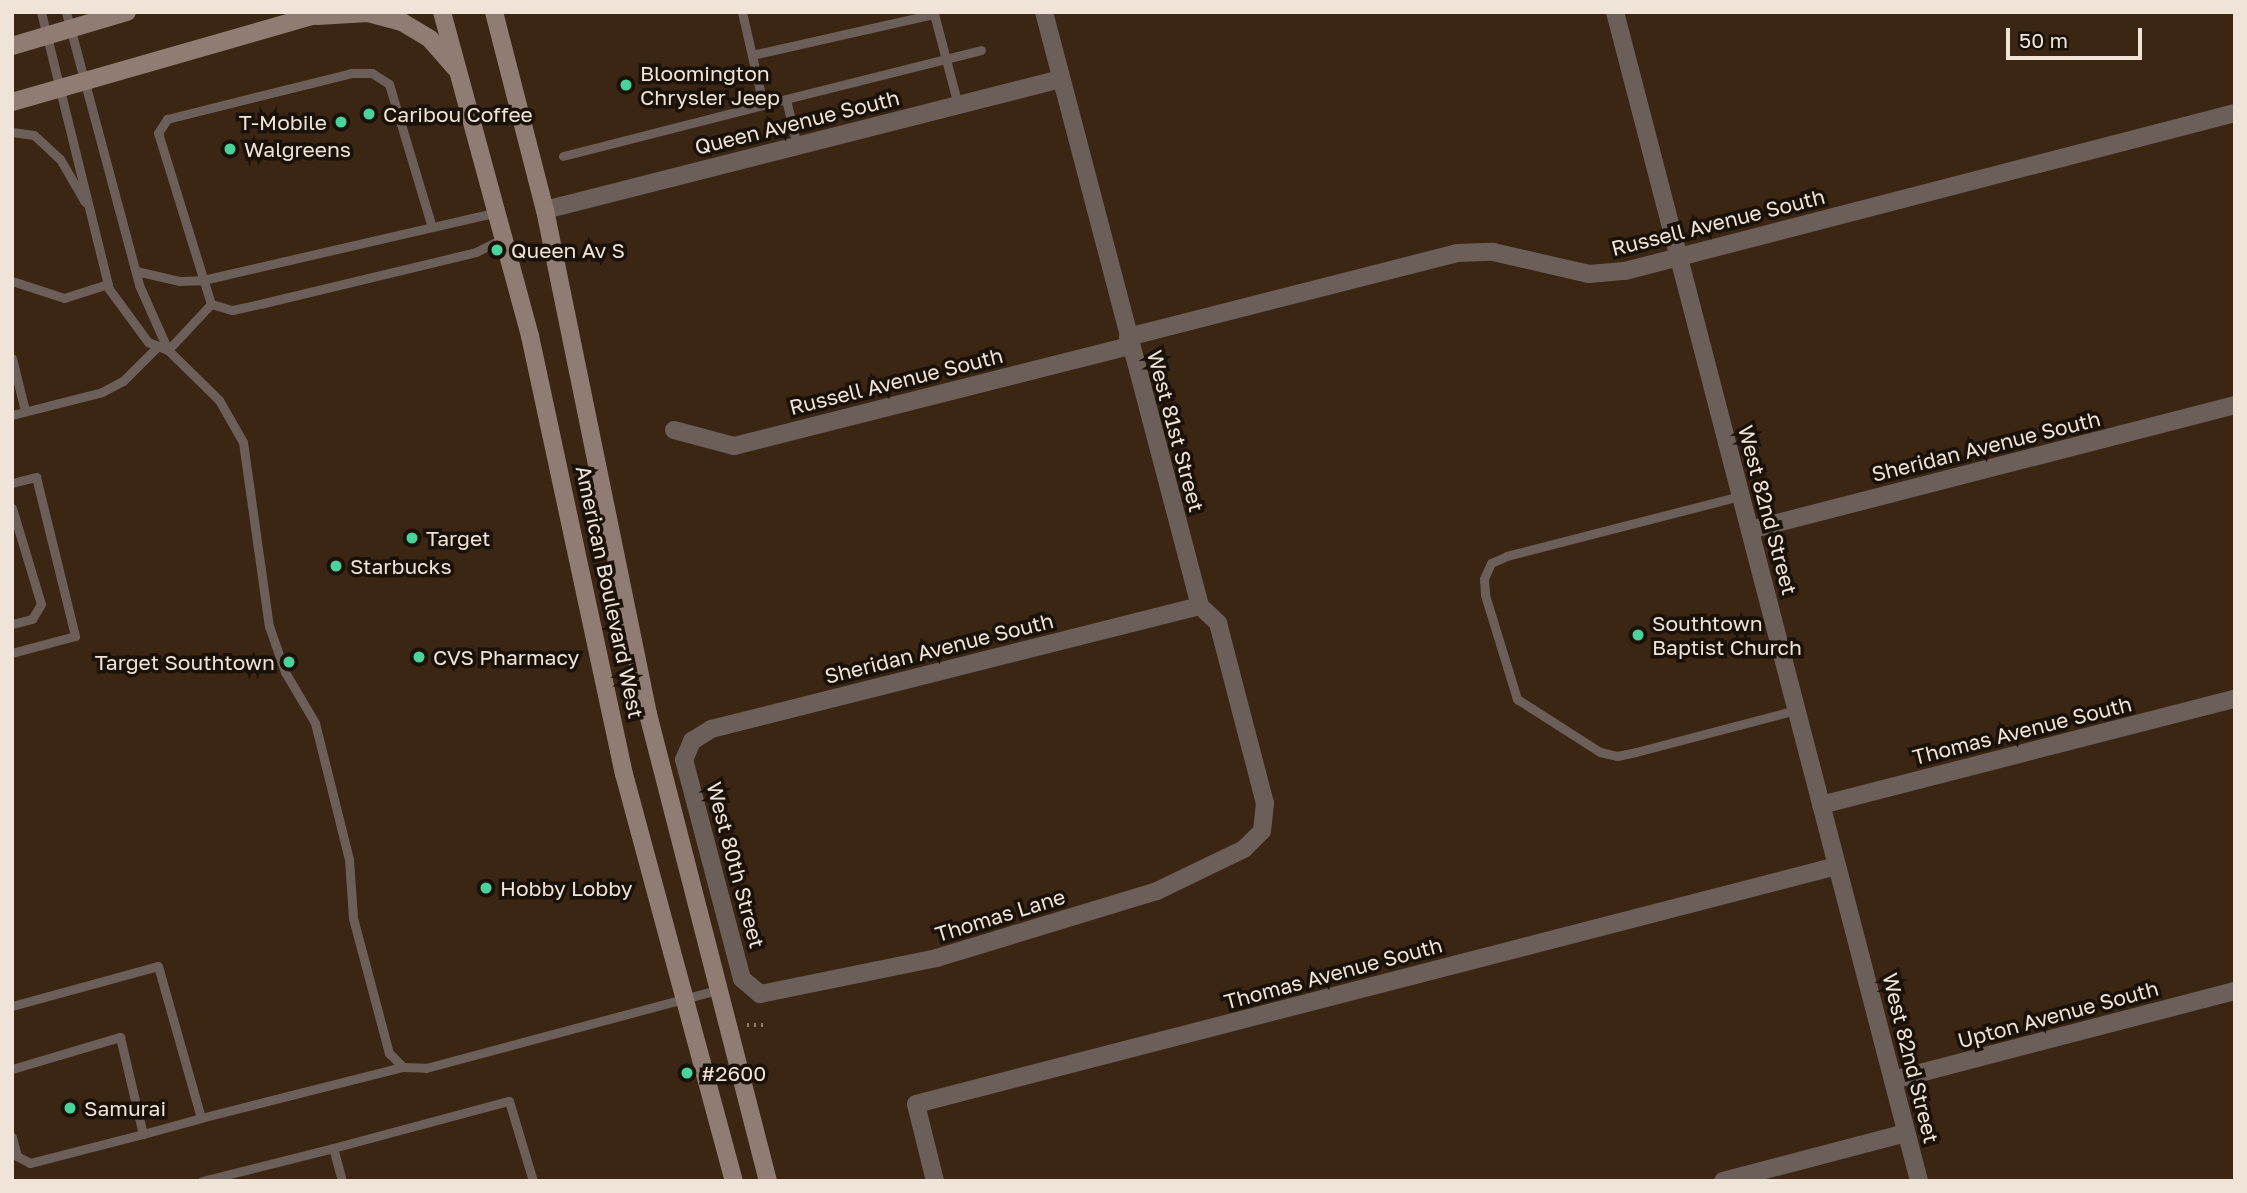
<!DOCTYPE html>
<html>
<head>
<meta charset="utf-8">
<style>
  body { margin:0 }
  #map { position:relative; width:2247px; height:1193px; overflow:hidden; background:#3a2613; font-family:"Golos Text",sans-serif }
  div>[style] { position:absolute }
  .path>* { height:3.5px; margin-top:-1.75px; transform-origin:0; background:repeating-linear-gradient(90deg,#8e7d6d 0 2px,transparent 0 7px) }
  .service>* { height:9px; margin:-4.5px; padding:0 4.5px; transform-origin:4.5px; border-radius:4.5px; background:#6c5f59 }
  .minor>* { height:18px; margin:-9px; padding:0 9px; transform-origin:9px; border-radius:9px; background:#6c5f59 }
  .secondary>* { height:18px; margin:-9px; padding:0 9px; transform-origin:9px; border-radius:9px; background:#917c73 }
  .dots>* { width:19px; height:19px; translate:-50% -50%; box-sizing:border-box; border:4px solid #1a1109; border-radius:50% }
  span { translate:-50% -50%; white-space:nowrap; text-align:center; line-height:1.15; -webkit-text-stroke:7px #1a1109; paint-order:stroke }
  .poi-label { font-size:21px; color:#f0e3d7 }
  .left { translate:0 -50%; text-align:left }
  .right { translate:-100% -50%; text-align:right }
  .street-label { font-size:21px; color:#f0e3d7 }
  .frame { position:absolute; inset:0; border:14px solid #f0e3d7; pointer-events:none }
  .scale { position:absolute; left:2006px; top:28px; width:136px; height:32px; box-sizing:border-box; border:4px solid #f0e3d7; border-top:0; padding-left:9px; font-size:21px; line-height:24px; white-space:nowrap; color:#f0e3d7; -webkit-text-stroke:5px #1a1109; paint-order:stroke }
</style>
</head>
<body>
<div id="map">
  <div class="path">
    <div style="left:747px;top:1025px;width:21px"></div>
  </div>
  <div class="service">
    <div style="left:41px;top:12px;width:285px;rotate:76.2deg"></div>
    <div style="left:109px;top:289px;width:66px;rotate:53.7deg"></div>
    <div style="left:148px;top:342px;width:22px;rotate:22deg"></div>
    <div style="left:168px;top:350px;width:71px;rotate:44.4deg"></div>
    <div style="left:219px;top:400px;width:48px;rotate:60.3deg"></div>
    <div style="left:243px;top:442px;width:186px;rotate:82deg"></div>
    <div style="left:269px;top:626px;width:49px;rotate:70.8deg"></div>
    <div style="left:285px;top:672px;width:59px;rotate:59.5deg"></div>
    <div style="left:315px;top:723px;width:140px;rotate:76deg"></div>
    <div style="left:349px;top:859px;width:59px;rotate:86.1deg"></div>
    <div style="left:353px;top:918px;width:140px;rotate:75.1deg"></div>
    <div style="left:389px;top:1053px;width:20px;rotate:45deg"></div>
    <div style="left:403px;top:1067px;width:23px;rotate:2deg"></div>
    <div style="left:426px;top:1068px;width:301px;rotate:-15deg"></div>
    <div style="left:66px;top:12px;width:283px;rotate:75deg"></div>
    <div style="left:139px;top:285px;width:71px;rotate:66deg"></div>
    <div style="left:742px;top:12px;width:94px;rotate:77.1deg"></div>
    <div style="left:752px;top:55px;width:187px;rotate:-12.7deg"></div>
    <div style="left:934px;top:14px;width:94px;rotate:75.2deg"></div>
    <div style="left:12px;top:132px;width:22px;rotate:8deg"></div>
    <div style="left:34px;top:135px;width:35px;rotate:43deg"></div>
    <div style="left:60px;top:159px;width:50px;rotate:59.8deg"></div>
    <div style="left:797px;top:146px;width:48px;rotate:-103.2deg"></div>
    <div style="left:786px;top:99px;width:201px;rotate:-14.1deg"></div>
    <div style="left:563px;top:156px;width:230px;rotate:-14.3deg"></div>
    <div style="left:136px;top:271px;width:44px;rotate:13.1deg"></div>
    <div style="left:179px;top:281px;width:24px;rotate:-2deg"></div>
    <div style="left:203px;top:280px;width:302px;rotate:-13deg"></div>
    <div style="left:12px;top:281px;width:55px;rotate:18.1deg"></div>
    <div style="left:64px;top:298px;width:46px;rotate:-17.7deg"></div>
    <div style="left:211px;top:304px;width:22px;rotate:16deg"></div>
    <div style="left:232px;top:310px;width:29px;rotate:-12deg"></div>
    <div style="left:260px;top:304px;width:222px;rotate:-13.5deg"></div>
    <div style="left:476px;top:252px;width:31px;rotate:-27deg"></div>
    <div style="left:168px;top:350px;width:63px;rotate:-46.9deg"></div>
    <div style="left:211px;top:304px;width:179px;rotate:-107.2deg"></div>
    <div style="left:158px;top:133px;width:17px;rotate:-57deg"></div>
    <div style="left:167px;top:119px;width:190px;rotate:-14deg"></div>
    <div style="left:351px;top:73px;width:21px"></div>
    <div style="left:372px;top:73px;width:20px;rotate:33deg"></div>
    <div style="left:389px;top:84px;width:149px;rotate:73.3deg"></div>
    <div style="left:12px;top:358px;width:55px;rotate:76.2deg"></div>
    <div style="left:12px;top:415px;width:93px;rotate:-14.3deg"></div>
    <div style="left:102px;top:392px;width:24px;rotate:-28deg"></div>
    <div style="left:123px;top:381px;width:49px;rotate:-45deg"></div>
    <div style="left:12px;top:483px;width:25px;rotate:-14deg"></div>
    <div style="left:36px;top:477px;width:164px;rotate:76.2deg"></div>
    <div style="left:75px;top:636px;width:65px;rotate:164.9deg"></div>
    <div style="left:1740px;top:496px;width:241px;rotate:165.6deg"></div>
    <div style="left:1507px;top:556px;width:17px;rotate:156deg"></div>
    <div style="left:1491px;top:563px;width:17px;rotate:114deg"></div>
    <div style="left:1484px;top:579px;width:16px;rotate:86deg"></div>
    <div style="left:1485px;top:595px;width:109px;rotate:72.9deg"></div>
    <div style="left:1517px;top:699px;width:98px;rotate:32.6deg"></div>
    <div style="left:1600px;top:752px;width:17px;rotate:13deg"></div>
    <div style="left:1617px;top:756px;width:19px;rotate:-12deg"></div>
    <div style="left:1636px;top:752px;width:165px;rotate:-14.7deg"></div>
    <div style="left:12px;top:508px;width:100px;rotate:73.2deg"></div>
    <div style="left:41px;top:604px;width:17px;rotate:121deg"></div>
    <div style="left:32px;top:619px;width:21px;rotate:166deg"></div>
    <div style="left:12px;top:1006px;width:151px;rotate:-15.3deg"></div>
    <div style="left:158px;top:966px;width:158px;rotate:74.2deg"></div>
    <div style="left:201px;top:1118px;width:208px;rotate:-14.2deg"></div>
    <div style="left:12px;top:1069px;width:113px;rotate:-16.5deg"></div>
    <div style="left:120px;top:1037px;width:100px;rotate:76.7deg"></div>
    <div style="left:143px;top:1134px;width:117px;rotate:165.6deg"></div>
    <div style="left:30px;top:1163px;width:15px;rotate:-152deg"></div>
    <div style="left:17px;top:1156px;width:20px;rotate:-105deg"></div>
    <div style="left:143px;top:1134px;width:60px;rotate:-15.4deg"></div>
    <div style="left:202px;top:1181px;width:135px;rotate:-14.1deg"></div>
    <div style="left:342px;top:1181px;width:34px;rotate:-105deg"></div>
    <div style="left:333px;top:1148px;width:182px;rotate:-15deg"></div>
    <div style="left:509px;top:1101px;width:84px;rotate:73.3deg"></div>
  </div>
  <div class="minor">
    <div style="left:1044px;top:12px;width:614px;rotate:75.28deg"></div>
    <div style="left:1200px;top:606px;width:25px;rotate:43deg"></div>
    <div style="left:1218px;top:623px;width:186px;rotate:75.4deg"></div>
    <div style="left:1265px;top:803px;width:28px;rotate:96deg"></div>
    <div style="left:1262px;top:831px;width:25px;rotate:135deg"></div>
    <div style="left:1244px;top:849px;width:97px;rotate:154.2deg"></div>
    <div style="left:1157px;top:891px;width:230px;rotate:163.1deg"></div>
    <div style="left:937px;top:958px;width:181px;rotate:168.5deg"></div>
    <div style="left:760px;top:994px;width:23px;rotate:-140deg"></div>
    <div style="left:742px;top:979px;width:227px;rotate:-104.8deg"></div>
    <div style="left:684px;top:760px;width:21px;rotate:-67deg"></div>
    <div style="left:692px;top:741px;width:22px;rotate:-32deg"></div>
    <div style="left:711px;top:729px;width:504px;rotate:-14.12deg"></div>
    <div style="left:1615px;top:12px;width:1208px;rotate:75.42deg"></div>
    <div style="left:545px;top:210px;width:532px;rotate:-14.25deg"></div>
    <div style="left:1128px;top:337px;width:340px;rotate:-14.3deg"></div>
    <div style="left:1457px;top:253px;width:36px;rotate:-2deg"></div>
    <div style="left:1493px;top:252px;width:98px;rotate:12.9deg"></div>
    <div style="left:1589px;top:274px;width:36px;rotate:-5deg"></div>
    <div style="left:1625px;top:271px;width:630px;rotate:-14.52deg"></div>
    <div style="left:674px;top:430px;width:62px;rotate:14.9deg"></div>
    <div style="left:734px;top:446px;width:408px;rotate:-14.2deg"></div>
    <div style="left:1750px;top:530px;width:501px;rotate:-14.45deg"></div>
    <div style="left:1821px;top:805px;width:427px;rotate:-14.4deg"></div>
    <div style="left:1893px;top:1080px;width:353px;rotate:-14.6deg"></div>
    <div style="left:935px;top:1181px;width:79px;rotate:-103.9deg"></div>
    <div style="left:916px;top:1104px;width:951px;rotate:-14.49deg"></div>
    <div style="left:1723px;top:1181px;width:189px;rotate:-14.7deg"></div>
  </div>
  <div class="secondary">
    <div style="left:442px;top:12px;width:336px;rotate:74.8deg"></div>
    <div style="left:530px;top:336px;width:448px;rotate:77.9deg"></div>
    <div style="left:624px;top:774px;width:422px;rotate:74.9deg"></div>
    <div style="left:494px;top:12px;width:204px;rotate:75.6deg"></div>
    <div style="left:545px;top:210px;width:514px;rotate:78.45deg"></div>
    <div style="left:648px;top:714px;width:482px;rotate:75.6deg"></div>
    <div style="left:317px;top:16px;width:51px;rotate:-3.4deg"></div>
    <div style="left:368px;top:13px;width:35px;rotate:15deg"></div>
    <div style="left:402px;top:22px;width:33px;rotate:31deg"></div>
    <div style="left:430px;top:39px;width:38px;rotate:49deg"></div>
    <div style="left:12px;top:46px;width:120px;rotate:-16.5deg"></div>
    <div style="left:12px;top:102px;width:327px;rotate:-16deg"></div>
  </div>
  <div class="dots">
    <div style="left:626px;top:85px;background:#4ad49c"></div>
    <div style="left:369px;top:114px;background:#4ad49c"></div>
    <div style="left:341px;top:122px;background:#4ad49c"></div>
    <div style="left:230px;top:149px;background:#4ad49c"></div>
    <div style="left:497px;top:250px;background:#4ad49c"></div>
    <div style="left:412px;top:538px;background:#4ad49c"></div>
    <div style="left:336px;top:566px;background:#4ad49c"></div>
    <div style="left:1638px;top:635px;background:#4ad49c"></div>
    <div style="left:419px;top:657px;background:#4ad49c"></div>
    <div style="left:289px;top:662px;background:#4ad49c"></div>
    <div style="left:486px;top:888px;background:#4ad49c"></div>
    <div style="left:687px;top:1073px;background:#4ad49c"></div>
    <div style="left:70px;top:1108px;background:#4ad49c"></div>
  </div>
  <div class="poi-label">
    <span class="left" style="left:640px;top:85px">Bloomington<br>Chrysler Jeep</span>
    <span class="left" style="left:383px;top:114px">Caribou Coffee</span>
    <span class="right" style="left:327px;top:122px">T-Mobile</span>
    <span class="left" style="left:244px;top:149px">Walgreens</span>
    <span class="left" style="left:511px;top:250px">Queen Av S</span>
    <span class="left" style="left:426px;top:538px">Target</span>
    <span class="left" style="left:350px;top:566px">Starbucks</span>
    <span class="left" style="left:1652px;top:635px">Southtown<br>Baptist Church</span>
    <span class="left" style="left:433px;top:657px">CVS Pharmacy</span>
    <span class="right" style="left:275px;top:662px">Target Southtown</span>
    <span class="left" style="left:500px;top:888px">Hobby Lobby</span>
    <span class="left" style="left:701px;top:1073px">#2600</span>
    <span class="left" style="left:84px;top:1108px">Samurai</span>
  </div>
  <div class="street-label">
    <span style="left:797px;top:122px;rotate:-14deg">Queen Avenue South</span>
    <span style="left:1718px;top:222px;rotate:-14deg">Russell Avenue South</span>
    <span style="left:896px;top:381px;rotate:-14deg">Russell Avenue South</span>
    <span style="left:1176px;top:431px;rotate:75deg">West 81st Street</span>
    <span style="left:1986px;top:446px;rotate:-14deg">Sheridan Avenue South</span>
    <span style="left:1768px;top:510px;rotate:75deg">West 82nd Street</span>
    <span style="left:610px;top:592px;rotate:78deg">American Boulevard West</span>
    <span style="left:939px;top:648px;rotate:-14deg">Sheridan Avenue South</span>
    <span style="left:2022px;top:730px;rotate:-14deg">Thomas Avenue South</span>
    <span style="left:736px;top:865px;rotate:75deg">West 80th Street</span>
    <span style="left:1000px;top:915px;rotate:-17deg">Thomas Lane</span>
    <span style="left:1333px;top:973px;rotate:-15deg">Thomas Avenue South</span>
    <span style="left:2058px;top:1014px;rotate:-15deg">Upton Avenue South</span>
    <span style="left:1911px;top:1058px;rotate:76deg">West 82nd Street</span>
  </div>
  <div class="frame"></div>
  <div class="scale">50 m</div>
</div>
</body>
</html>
